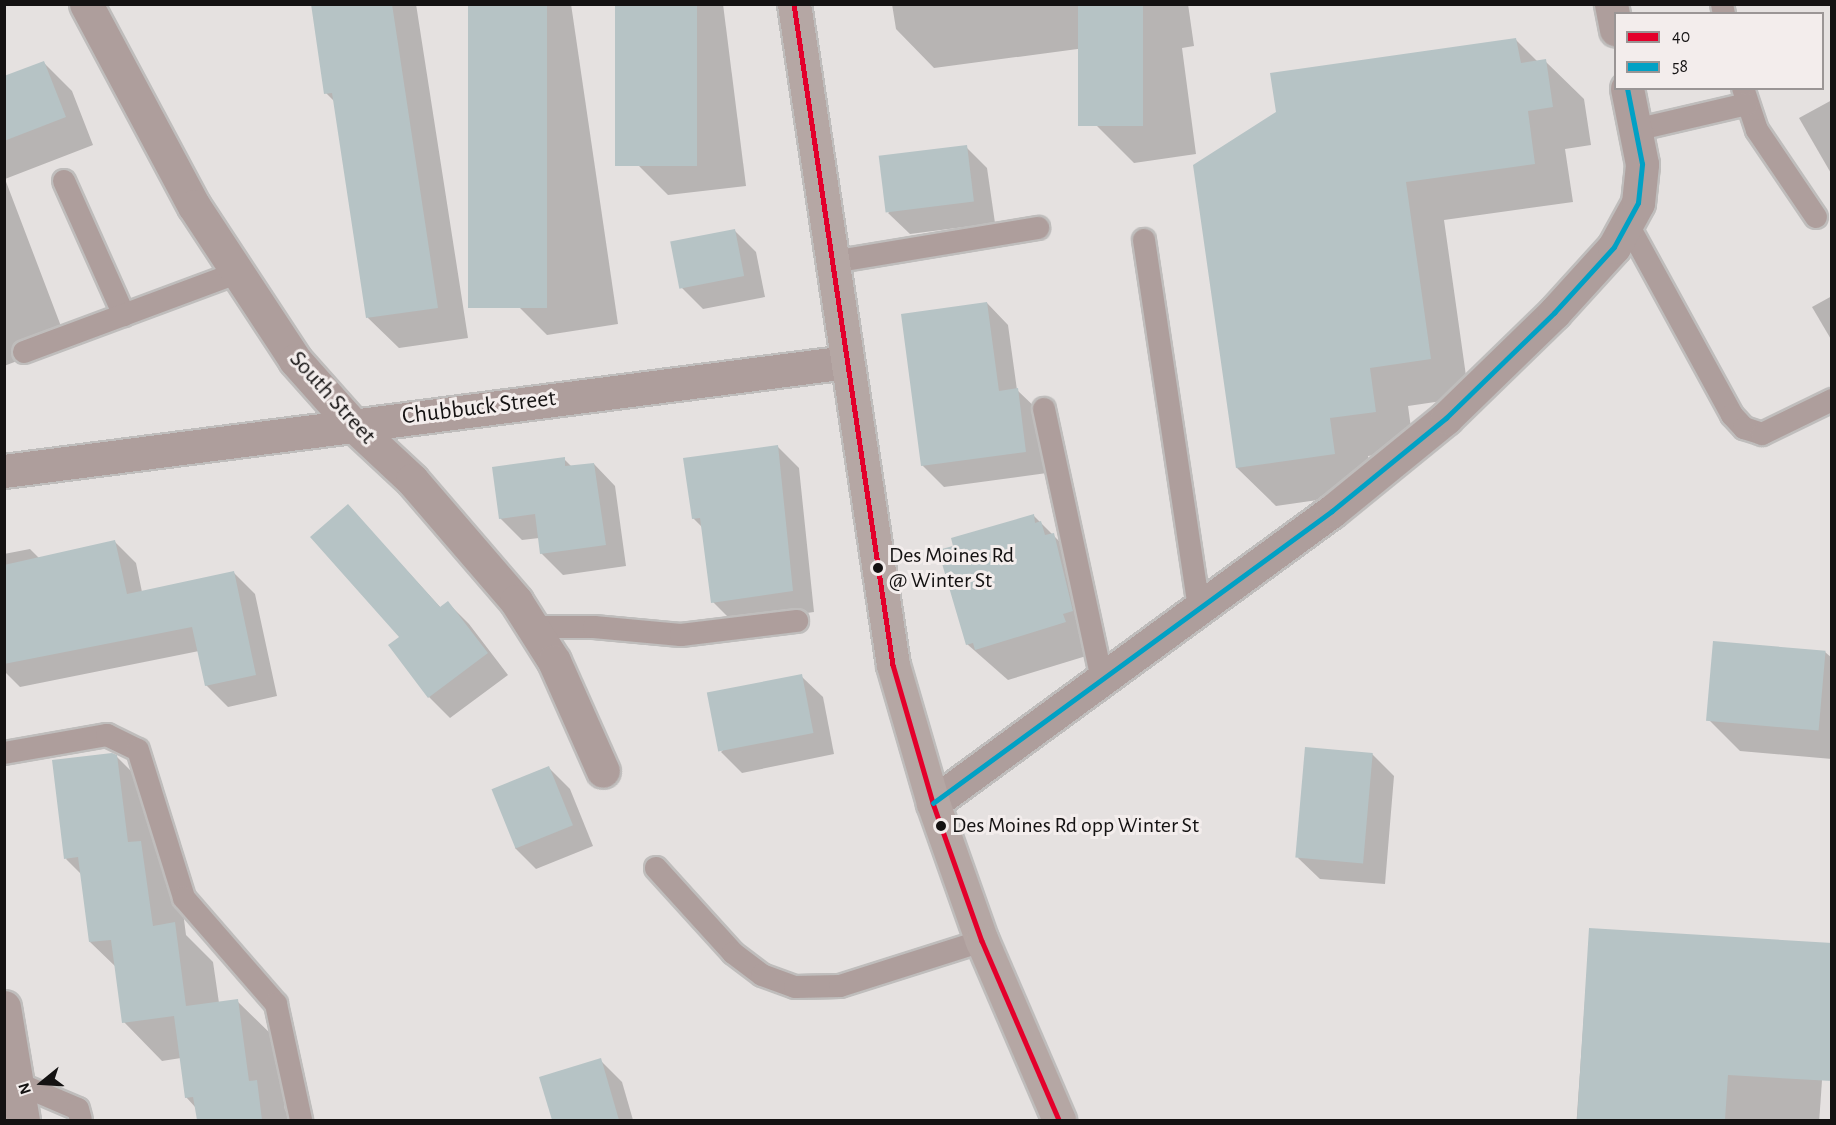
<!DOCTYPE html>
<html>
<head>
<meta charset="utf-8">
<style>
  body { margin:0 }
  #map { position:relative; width:1836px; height:1125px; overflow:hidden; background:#e5e1e0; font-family:"Alegreya Sans",sans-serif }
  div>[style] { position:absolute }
  .shadow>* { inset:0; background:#0003; transform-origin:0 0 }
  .building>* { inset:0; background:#b6c3c5; transform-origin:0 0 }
  .roads { filter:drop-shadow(2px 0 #bfbdbc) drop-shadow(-2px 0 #bfbdbc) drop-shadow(0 2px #bfbdbc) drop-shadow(0 -2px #bfbdbc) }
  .lane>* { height:22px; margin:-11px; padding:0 11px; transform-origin:11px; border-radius:11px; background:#ae9e9c }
  .street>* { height:33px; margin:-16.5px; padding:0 16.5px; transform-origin:16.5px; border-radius:16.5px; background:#ae9e9c }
  .secondary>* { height:33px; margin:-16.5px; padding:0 16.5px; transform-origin:16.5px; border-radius:16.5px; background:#b5a7a4 }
  .bus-1>* { height:4.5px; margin:-2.25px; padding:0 2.25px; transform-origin:2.25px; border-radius:2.25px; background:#e4002b }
  .bus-2>* { height:4.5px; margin:-2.25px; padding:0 2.25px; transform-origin:2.25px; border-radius:2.25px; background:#01a1c5 }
  .dots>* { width:16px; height:16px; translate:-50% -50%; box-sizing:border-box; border:3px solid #f3edec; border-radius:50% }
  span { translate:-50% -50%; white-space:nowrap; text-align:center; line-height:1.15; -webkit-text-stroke:6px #f3edec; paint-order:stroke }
  .bus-label { font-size:22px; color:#141212 }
  .left { translate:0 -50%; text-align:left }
  .street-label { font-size:24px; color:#141212 }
  .frame { position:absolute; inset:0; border:6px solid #141212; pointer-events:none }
  .legend { position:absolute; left:1614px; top:12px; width:210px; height:78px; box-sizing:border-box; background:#f3edec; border:2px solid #9a9595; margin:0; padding:8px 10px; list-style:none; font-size:18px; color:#141212 }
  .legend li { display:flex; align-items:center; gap:12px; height:30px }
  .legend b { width:30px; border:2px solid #9a9595 }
  .north { position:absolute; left:12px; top:1053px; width:60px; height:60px; -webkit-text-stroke:4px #f3edec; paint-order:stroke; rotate:252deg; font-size:16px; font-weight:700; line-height:24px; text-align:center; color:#141212 }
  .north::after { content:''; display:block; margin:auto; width:21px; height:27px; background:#141212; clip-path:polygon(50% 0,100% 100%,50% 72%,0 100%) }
</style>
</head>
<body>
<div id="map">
  <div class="shadow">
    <div style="clip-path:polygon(313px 4px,416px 4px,468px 338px,399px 348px,368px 318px,335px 102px,326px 93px)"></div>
    <div style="clip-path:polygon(469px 4px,571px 4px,618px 324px,547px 335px,516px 304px)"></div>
    <div style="clip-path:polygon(616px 4px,723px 4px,746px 186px,668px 195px,637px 164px)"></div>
    <div style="clip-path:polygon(892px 4px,1188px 4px,1194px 46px,1182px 48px,1196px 154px,1134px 163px,1095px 124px,1085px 48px,934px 68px,896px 29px)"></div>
    <div style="clip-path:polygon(1516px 40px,1538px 62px,1545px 61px,1584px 99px,1591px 145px,1565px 149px,1573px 202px,1444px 220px,1469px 397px,1408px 406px,1414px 450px,1368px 456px,1373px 492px,1276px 506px,1237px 468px,1195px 166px)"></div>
    <div style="clip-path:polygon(44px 63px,72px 91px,93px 145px,5px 179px,67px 342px,4px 366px,4px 78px)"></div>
    <div style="clip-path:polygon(1832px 100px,1832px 175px,1799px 118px)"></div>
    <div style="clip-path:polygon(966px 147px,987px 168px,995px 223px,910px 234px,888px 213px)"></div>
    <div style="clip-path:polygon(735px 231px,756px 252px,765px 297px,703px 309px,682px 288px)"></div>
    <div style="clip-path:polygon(1832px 296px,1832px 341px,1812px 307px)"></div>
    <div style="clip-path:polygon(987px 303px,1008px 325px,1017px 390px,1039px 411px,1047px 473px,944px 487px,922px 465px)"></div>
    <div style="clip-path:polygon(778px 447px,799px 468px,814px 612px,734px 623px,713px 602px,703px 528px,693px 518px)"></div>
    <div style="clip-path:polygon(564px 459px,572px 467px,594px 464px,615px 486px,626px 566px,563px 575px,541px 553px,539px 538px,522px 540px,500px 518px)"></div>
    <div style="clip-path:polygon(348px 506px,441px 608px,448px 603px,469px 624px,508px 675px,450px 718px,429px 697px)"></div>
    <div style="clip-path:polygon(1034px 516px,1084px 566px,1096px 653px,1008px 680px,967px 644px)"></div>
    <div style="clip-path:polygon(114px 541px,136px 563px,142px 592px,234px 573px,255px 594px,277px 696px,228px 707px,206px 685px,199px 651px,20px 687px,4px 671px,4px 554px,30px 549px,39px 558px)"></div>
    <div style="clip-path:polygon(1825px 652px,1832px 658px,1832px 759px,1740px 751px,1709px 720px)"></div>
    <div style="clip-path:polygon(801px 676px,823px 697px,834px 754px,742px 773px,721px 752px)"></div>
    <div style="clip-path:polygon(1372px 754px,1394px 776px,1385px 884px,1320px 879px,1298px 858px)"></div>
    <div style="clip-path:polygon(116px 756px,155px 795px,179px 881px,186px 935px,213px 962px,219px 1003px,237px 1001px,276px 1039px,285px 1110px,295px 1120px,198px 1120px,196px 1108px,186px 1097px,181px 1058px,162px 1061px,124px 1022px,117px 968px,90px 942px,81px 874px,66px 859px)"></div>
    <div style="clip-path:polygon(549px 768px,570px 789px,593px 846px,536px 869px,515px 848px)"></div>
    <div style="left:1590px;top:929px;width:242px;height:191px;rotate:4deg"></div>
    <div style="clip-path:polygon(600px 1060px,622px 1082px,633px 1120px,554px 1120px,541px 1078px)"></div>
  </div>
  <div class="building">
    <div style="clip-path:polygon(311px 4px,392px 4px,438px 308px,366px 318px,332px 93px,324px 94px)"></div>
    <div style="left:468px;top:4px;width:79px;height:304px"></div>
    <div style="left:615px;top:4px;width:82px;height:162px"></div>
    <div style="left:1078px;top:4px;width:65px;height:122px"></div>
    <div style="clip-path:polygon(1516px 38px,1521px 63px,1546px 59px,1553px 107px,1528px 111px,1535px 164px,1406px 182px,1431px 359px,1370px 368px,1376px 412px,1330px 418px,1335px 454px,1236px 468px,1193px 165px,1276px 112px,1270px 73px)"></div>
    <div style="clip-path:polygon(44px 61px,66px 117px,4px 141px,4px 76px)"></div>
    <div style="left:967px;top:145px;width:57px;height:89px;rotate:83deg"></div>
    <div style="left:735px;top:229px;width:48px;height:66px;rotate:79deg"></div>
    <div style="clip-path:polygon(987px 302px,999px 391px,1018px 388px,1026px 452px,921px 466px,901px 314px)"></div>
    <div style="clip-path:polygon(778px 445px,793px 591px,711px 603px,700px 518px,692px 519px,683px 458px)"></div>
    <div style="clip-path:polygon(565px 457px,565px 466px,594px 463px,606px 545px,540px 554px,535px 514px,499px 519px,492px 467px)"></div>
    <div style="clip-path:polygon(348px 504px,440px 607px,448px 601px,488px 653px,428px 698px,388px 645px,399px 637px,310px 537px)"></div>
    <div style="clip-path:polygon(1034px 514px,1035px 523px,1041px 521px,1045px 535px,1054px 533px,1073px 611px,1063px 614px,1066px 622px,975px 650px,973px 643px,966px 645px,938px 550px,953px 546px,951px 538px)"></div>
    <div style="clip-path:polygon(115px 540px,127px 594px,234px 571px,256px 675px,205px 686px,192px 627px,4px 664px,4px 565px)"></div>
    <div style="left:1713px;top:641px;width:113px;height:80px;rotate:5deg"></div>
    <div style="left:802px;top:674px;width:60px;height:97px;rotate:79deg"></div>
    <div style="left:1305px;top:747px;width:68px;height:111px;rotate:5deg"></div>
    <div style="clip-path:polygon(112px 753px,117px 755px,128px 842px,141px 841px,153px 926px,175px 922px,186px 1006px,238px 999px,249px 1081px,257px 1080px,262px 1120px,197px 1120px,193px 1097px,185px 1098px,174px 1016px,122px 1023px,111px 940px,89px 942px,78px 857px,64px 859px,52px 760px)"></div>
    <div style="left:549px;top:766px;width:64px;height:62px;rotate:68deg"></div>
    <div style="clip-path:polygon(1589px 928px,1832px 943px,1832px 1081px,1728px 1075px,1725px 1120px,1577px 1120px)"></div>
    <div style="clip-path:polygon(601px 1058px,619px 1120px,552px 1120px,539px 1077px)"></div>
  </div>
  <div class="roads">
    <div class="lane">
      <div style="left:1722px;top:4px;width:10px;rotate:79deg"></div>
      <div style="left:1743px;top:88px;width:44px;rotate:71.6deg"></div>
      <div style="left:1757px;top:130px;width:105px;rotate:55.9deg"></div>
      <div style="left:1635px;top:130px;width:115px;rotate:-13.1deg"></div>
      <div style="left:64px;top:181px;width:147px;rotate:65.9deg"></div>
      <div style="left:1627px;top:223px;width:219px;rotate:61.3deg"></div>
      <div style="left:1732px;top:415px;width:18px;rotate:47deg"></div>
      <div style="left:1744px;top:428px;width:19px;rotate:18deg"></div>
      <div style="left:1762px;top:434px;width:78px;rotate:-25.9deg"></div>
      <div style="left:1144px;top:240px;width:372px;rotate:81.5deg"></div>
      <div style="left:832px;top:262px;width:209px;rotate:-9.4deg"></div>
      <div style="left:24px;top:352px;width:226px;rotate:-20.4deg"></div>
      <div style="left:1044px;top:409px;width:277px;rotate:77.9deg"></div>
      <div style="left:532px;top:627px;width:62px"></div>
      <div style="left:594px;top:627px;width:87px;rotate:5.3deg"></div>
      <div style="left:681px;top:635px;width:117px;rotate:-6.9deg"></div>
      <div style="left:4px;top:753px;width:105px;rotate:-9.9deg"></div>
      <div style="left:107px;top:735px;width:34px;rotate:26deg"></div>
      <div style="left:138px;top:750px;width:155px;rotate:72.7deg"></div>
      <div style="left:184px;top:898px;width:140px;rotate:49deg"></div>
      <div style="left:276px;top:1004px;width:119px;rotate:77.8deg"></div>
      <div style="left:656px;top:868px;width:115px;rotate:47.8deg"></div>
      <div style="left:733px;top:953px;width:36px;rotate:37deg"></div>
      <div style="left:762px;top:975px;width:35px;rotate:20deg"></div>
      <div style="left:795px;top:987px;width:45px;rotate:-1.3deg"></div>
      <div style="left:840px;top:986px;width:149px;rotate:-17.6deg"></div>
      <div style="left:17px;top:1083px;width:66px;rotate:23.1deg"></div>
      <div style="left:78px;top:1109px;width:11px;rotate:75deg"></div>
    </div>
    <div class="street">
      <div style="left:86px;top:4px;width:229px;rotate:61.9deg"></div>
      <div style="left:194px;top:206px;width:184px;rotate:56.7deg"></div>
      <div style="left:295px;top:360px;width:86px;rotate:48.3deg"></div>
      <div style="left:352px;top:424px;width:82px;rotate:43deg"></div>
      <div style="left:412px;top:480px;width:160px;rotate:49.3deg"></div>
      <div style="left:516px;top:601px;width:71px;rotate:57.7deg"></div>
      <div style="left:554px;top:661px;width:120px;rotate:66deg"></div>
      <div style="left:1611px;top:4px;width:26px;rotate:79deg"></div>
      <div style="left:4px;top:471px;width:850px;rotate:-7.37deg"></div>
      <div style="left:933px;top:803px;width:494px;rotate:-36.2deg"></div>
      <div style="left:1332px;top:511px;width:147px;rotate:-39.2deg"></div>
      <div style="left:1446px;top:418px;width:151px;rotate:-44.2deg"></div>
      <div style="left:1554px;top:313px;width:89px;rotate:-47.7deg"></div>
      <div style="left:1614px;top:247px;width:50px;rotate:-61.4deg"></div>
      <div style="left:1638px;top:203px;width:39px;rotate:-84deg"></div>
      <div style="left:1642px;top:164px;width:77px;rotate:-101.2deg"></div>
      <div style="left:4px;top:1007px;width:115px;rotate:80.5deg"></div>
    </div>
    <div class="secondary">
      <div style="left:794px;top:4px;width:668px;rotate:81.48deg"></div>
      <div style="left:893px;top:665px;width:144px;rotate:73.8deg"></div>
      <div style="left:933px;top:803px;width:146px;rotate:70.5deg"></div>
      <div style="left:982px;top:941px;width:195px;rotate:66.7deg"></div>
    </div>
  </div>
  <div class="bus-1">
    <div style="left:794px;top:4px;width:668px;rotate:81.48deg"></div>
    <div style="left:893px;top:665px;width:144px;rotate:73.8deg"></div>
    <div style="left:933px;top:803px;width:146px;rotate:70.5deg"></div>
    <div style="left:982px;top:941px;width:195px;rotate:66.7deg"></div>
  </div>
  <div class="bus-2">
    <div style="left:933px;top:803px;width:494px;rotate:-36.2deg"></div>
    <div style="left:1332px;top:511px;width:147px;rotate:-39.2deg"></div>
    <div style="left:1446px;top:418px;width:151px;rotate:-44.2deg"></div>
    <div style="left:1554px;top:313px;width:89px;rotate:-47.7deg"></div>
    <div style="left:1614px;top:247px;width:50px;rotate:-61.4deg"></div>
    <div style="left:1638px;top:203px;width:39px;rotate:-84deg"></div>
    <div style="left:1642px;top:164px;width:77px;rotate:-101.2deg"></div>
  </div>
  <div class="dots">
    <div style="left:878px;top:568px;background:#141212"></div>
    <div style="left:941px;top:826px;background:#141212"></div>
  </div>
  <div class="bus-label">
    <span class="left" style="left:889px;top:568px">Des Moines Rd<br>@ Winter St</span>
    <span class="left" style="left:952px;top:826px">Des Moines Rd opp Winter St</span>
  </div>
  <div class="street-label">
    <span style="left:332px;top:398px;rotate:48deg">South Street</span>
    <span style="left:479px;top:408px;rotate:-7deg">Chubbuck Street</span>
  </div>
  <div class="frame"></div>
  <ul class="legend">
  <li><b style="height:8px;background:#e4002b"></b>40</li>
  <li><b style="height:8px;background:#01a1c5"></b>58</li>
  </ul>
  <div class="north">N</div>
</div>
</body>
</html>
